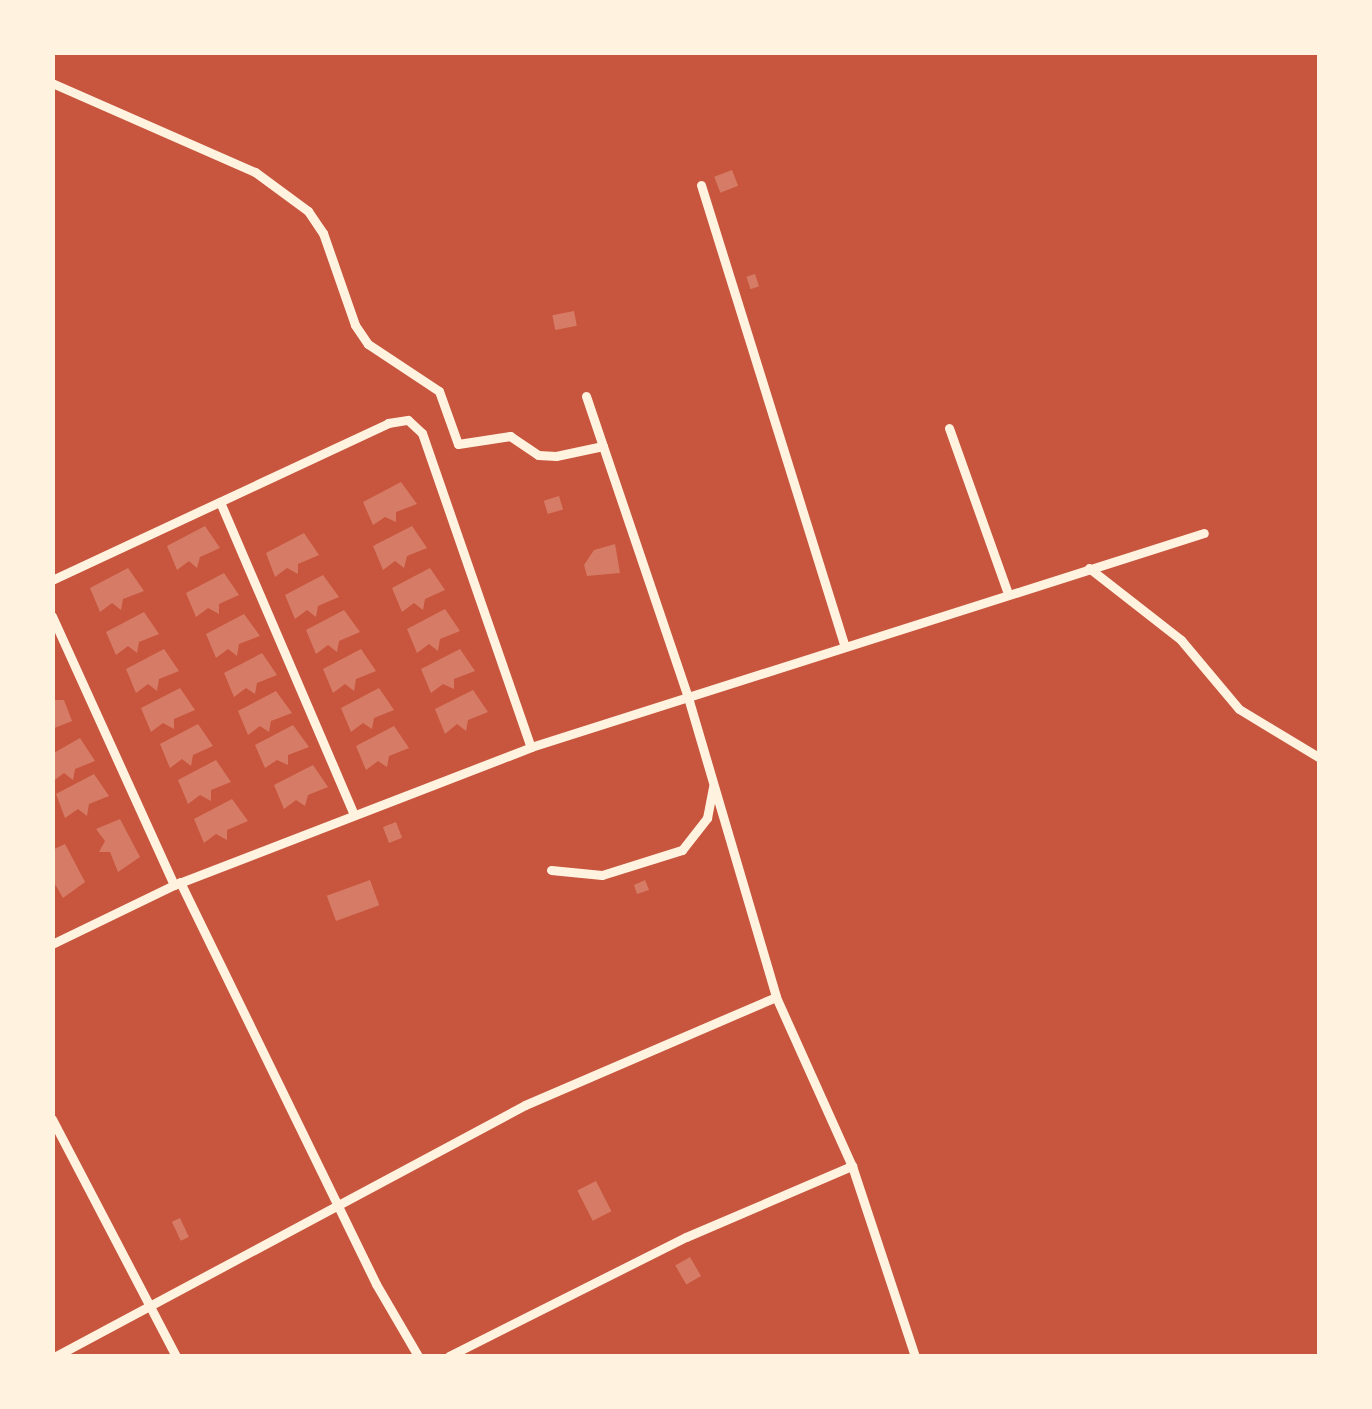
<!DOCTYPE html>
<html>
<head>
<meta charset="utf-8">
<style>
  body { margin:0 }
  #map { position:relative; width:1372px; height:1409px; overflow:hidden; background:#c8553d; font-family:Figtree,sans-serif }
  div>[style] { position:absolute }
  .building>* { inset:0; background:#d67c66; transform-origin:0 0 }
  .minor>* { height:9px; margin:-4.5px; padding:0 4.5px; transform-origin:4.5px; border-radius:4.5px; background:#fff3e0 }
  span { translate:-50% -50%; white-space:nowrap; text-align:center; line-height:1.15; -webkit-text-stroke:10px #fff3e0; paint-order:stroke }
  .frame { position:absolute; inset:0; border:55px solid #fff3e0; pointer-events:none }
</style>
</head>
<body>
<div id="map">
  <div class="building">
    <div style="left:732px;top:170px;width:17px;height:19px;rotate:69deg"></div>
    <div style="left:755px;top:274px;width:13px;height:9px;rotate:72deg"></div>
    <div style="left:574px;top:311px;width:15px;height:22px;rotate:79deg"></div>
    <div style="clip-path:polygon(401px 482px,417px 504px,396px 512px,396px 522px,385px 517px,373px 525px,363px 502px)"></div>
    <div style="left:559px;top:496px;width:14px;height:16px;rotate:73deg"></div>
    <div style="clip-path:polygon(205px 526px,220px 548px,200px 557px,197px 568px,189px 561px,177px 570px,167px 546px)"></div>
    <div style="clip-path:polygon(412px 526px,427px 548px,407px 556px,404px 568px,395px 561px,383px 570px,373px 546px)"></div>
    <div style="clip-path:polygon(304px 533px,319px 555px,298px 564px,298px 574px,287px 568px,275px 577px,266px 553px)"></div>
    <div style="clip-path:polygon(615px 544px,620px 573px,587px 576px,584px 565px,594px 550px)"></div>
    <div style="clip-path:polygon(128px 568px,144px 591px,123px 599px,121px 610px,112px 603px,100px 612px,90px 588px)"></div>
    <div style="clip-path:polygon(430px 568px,445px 590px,425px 599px,423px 610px,414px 603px,402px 612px,392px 588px)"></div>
    <div style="clip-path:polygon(224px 573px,239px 595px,219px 604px,219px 614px,208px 608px,196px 617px,186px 593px)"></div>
    <div style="clip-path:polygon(323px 575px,339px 597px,318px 606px,316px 617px,307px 610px,295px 619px,285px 595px)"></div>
    <div style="clip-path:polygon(445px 609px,460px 631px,440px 639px,438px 651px,429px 644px,417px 653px,407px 629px)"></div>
    <div style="clip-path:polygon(344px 610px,360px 632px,339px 641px,337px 652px,328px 645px,316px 654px,306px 630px)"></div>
    <div style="clip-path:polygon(144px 612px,159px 634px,139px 642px,137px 653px,128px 646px,116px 655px,106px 632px)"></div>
    <div style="clip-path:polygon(244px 614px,260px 636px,239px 644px,237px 656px,228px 649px,216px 658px,206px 634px)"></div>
    <div style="clip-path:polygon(164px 649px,179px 671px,159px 679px,157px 691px,148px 684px,136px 693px,126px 669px)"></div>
    <div style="clip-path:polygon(361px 649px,376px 671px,356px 679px,354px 691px,345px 684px,333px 693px,323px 669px)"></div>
    <div style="clip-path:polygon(460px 649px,475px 671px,454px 679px,454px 689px,443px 684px,431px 693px,421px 669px)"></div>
    <div style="clip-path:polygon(262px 653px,277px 675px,257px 683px,255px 694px,246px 688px,234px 697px,224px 673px)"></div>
    <div style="clip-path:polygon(180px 688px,195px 710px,174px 719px,174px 729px,163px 723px,151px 732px,141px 708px)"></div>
    <div style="clip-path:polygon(379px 688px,394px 710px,374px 718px,372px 729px,363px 723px,351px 732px,341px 708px)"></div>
    <div style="clip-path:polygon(473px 690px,488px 712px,468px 720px,466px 731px,457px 724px,445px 734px,435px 709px)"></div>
    <div style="clip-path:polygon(276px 691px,292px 713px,271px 721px,269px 732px,260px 726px,248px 735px,238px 711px)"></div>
    <div style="clip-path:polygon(52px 700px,64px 700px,72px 721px,52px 729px)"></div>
    <div style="clip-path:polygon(198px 724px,213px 746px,193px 755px,191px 766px,182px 759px,170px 768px,160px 744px)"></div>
    <div style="clip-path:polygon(293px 725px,309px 747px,288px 755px,288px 765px,277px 760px,265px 768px,255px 745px)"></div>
    <div style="clip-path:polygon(394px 726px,409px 748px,389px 756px,387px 767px,378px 761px,366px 770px,356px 746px)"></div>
    <div style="clip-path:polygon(80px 738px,95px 761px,75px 769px,73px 780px,64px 773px,52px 782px,52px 754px)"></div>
    <div style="clip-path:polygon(216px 760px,231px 782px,211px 790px,211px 801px,200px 795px,188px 804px,178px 780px)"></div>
    <div style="clip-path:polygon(313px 765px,328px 787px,308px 795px,305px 806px,296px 800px,284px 809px,274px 785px)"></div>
    <div style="clip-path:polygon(94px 774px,109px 796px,89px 804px,87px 816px,78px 809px,65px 818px,56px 794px)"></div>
    <div style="clip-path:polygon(232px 799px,248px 821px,227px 830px,227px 840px,216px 834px,204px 843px,194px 819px)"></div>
    <div style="clip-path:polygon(120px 819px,140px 857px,118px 872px,110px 852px,99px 852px,105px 841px,96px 829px)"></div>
    <div style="left:396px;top:822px;width:17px;height:14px;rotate:69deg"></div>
    <div style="clip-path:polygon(65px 844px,85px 882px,63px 898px,52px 879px,52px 850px)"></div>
    <div style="left:370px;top:880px;width:27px;height:46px;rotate:70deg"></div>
    <div style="clip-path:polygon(645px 880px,649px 890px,637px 894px,634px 885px)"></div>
    <div style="left:596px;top:1181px;width:34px;height:21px;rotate:63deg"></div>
    <div style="left:180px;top:1218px;width:21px;height:9px;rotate:65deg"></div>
    <div style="left:690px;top:1257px;width:22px;height:17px;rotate:60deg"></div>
  </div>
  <div class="minor">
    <div style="left:52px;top:83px;width:222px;rotate:23.7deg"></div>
    <div style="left:255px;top:172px;width:66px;rotate:36.3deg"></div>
    <div style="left:308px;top:211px;width:27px;rotate:56deg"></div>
    <div style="left:323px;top:233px;width:97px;rotate:70.8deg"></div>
    <div style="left:355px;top:325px;width:23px;rotate:56deg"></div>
    <div style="left:368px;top:344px;width:85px;rotate:33.5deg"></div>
    <div style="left:439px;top:391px;width:56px;rotate:70.3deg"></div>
    <div style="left:458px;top:444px;width:53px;rotate:-8.7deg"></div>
    <div style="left:510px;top:436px;width:34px;rotate:34deg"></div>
    <div style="left:538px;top:455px;width:18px;rotate:3deg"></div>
    <div style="left:556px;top:456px;width:48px;rotate:-12deg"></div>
    <div style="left:701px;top:185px;width:482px;rotate:72.7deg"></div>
    <div style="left:586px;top:396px;width:315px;rotate:71.3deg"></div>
    <div style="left:687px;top:694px;width:316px;rotate:73.6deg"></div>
    <div style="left:776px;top:997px;width:185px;rotate:65.8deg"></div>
    <div style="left:852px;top:1166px;width:200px;rotate:71.7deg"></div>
    <div style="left:949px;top:428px;width:176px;rotate:70.4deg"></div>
    <div style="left:220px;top:502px;width:338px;rotate:66.8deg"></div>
    <div style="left:1089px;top:568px;width:117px;rotate:38deg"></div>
    <div style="left:1181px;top:640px;width:90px;rotate:50deg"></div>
    <div style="left:1239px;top:709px;width:95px;rotate:31.2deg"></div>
    <div style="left:52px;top:580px;width:371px;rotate:-25deg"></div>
    <div style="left:388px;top:423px;width:20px;rotate:-9deg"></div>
    <div style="left:408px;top:420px;width:19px;rotate:43deg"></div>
    <div style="left:422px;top:433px;width:332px;rotate:70.9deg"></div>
    <div style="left:52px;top:616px;width:295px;rotate:65.6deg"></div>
    <div style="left:551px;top:870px;width:51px;rotate:5.6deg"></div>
    <div style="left:602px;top:875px;width:84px;rotate:-17.4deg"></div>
    <div style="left:682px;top:850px;width:41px;rotate:-52deg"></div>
    <div style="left:707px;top:818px;width:32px;rotate:-79deg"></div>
    <div style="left:180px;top:882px;width:447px;rotate:64deg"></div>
    <div style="left:376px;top:1284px;width:83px;rotate:59.7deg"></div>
    <div style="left:52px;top:944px;width:136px;rotate:-25.8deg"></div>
    <div style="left:174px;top:885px;width:383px;rotate:-21.1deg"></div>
    <div style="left:531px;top:747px;width:706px;rotate:-17.64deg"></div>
    <div style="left:52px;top:1119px;width:267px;rotate:62.4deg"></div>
    <div style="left:56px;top:1356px;width:532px;rotate:-28.15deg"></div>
    <div style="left:525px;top:1105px;width:273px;rotate:-23.3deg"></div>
    <div style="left:449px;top:1356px;width:265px;rotate:-26.7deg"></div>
    <div style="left:686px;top:1237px;width:181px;rotate:-23.2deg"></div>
  </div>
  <div class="frame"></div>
</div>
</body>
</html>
